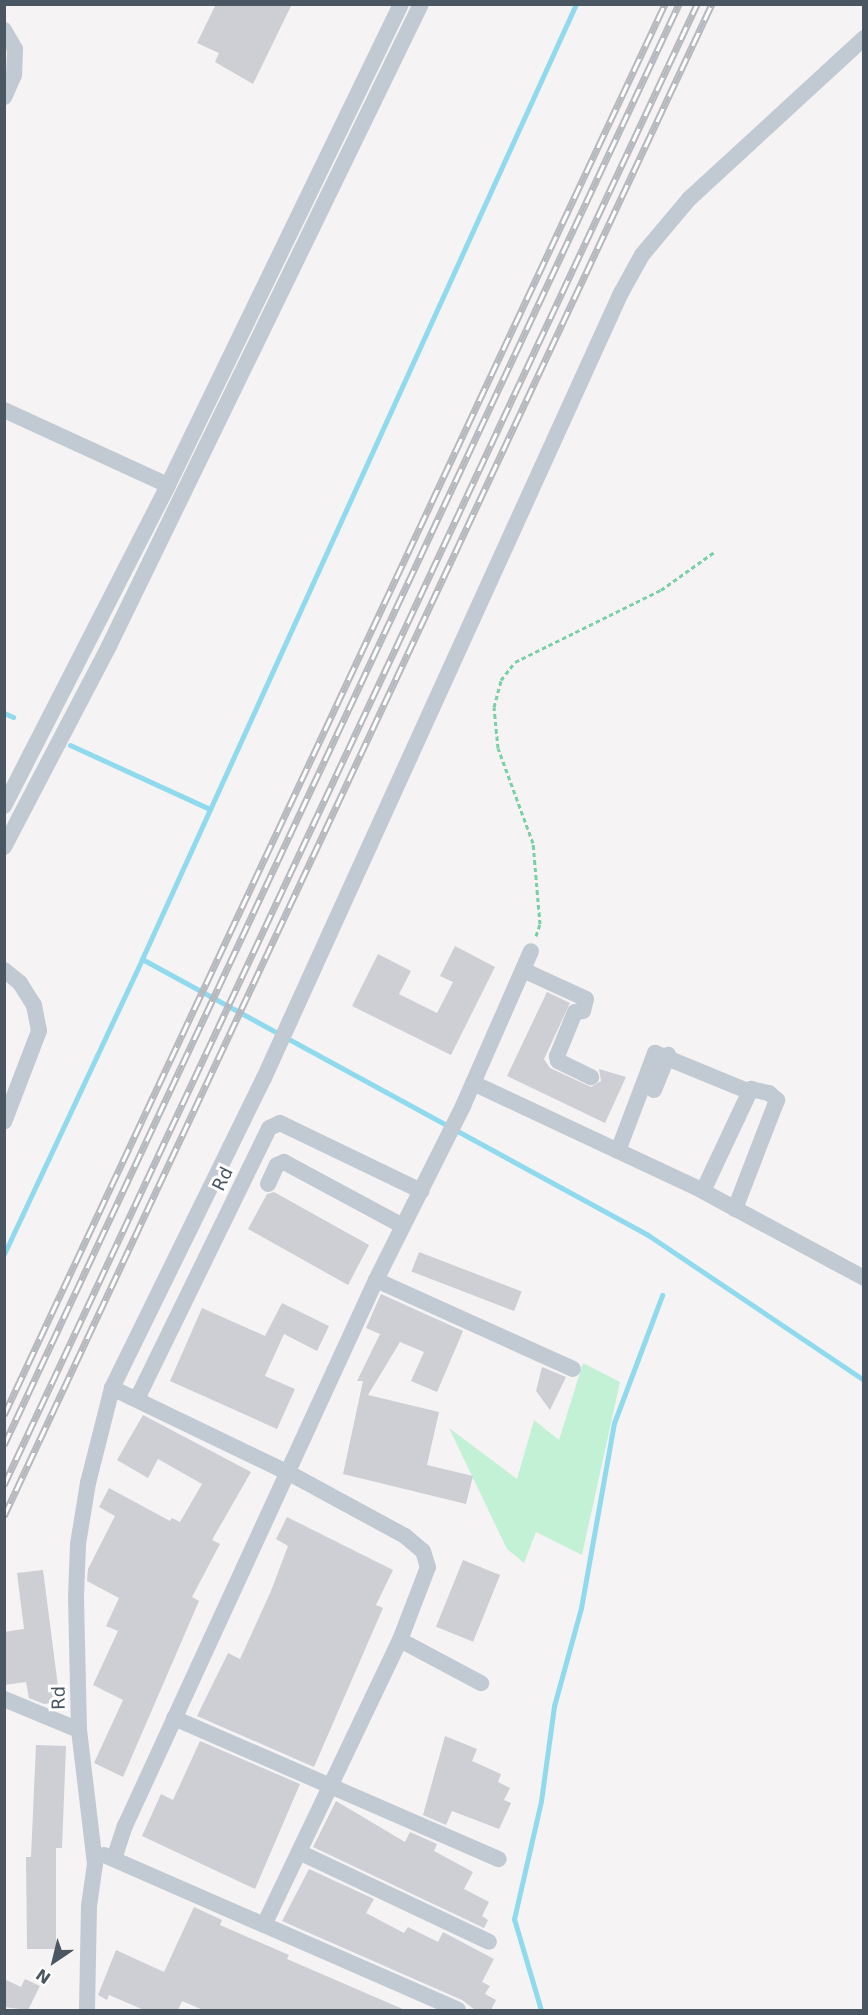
<!DOCTYPE html>
<html>
<head>
<meta charset="utf-8">
<style>
  body { margin:0 }
  #map { position:relative; width:868px; height:2015px; overflow:hidden; background:#f5f3f3; font-family:"DejaVu Sans",sans-serif }
  div>[style] { position:absolute }
  .green>* { inset:0; background:#c3f1d5 }
  .stream>* { height:5px; margin:-2.5px; padding:0 2.5px; transform-origin:2.5px; border-radius:2.5px; background:#90daee }
  .building>* { inset:0; background:#cdcfd5; transform-origin:0 0 }
  .path>* { height:3px; margin-top:-1.5px; transform-origin:0; background:repeating-linear-gradient(90deg,#7ad0a6 0 4.5px,transparent 0 7.5px) }
  .minor>* { height:16px; margin:-8px; padding:0 8px; transform-origin:8px; border-radius:8px; background:#c1cad2 }
  .rail>* { height:7px; margin-top:-3.5px; transform-origin:0; background:repeating-linear-gradient(90deg,#fff 0 14px,#b5b8bd 0 28px); box-sizing:border-box; border-block:2px solid #b5b8bd }
  span { translate:-50% -50%; white-space:nowrap; text-align:center; line-height:1.15; -webkit-text-stroke:6px #fff; paint-order:stroke }
  .street-label { font-size:18px; color:#4a5661 }
  .frame { position:absolute; inset:0; border:6px solid #4a5661; pointer-events:none }
  .north { position:absolute; left:24px; top:1931px; width:60px; height:60px; -webkit-text-stroke:4px #fff; paint-order:stroke; rotate:215deg; font-size:16px; font-weight:700; line-height:24px; text-align:center; color:#4a5661 }
  .north::after { content:''; display:block; margin:auto; width:21px; height:27px; background:#4a5661; clip-path:polygon(50% 0,100% 100%,50% 72%,0 100%) }
</style>
</head>
<body>
<div id="map">
  <div class="green">
    <div style="clip-path:polygon(583px 1363px,620px 1382px,582px 1555px,536px 1532px,524px 1563px,507px 1549px,449px 1428px,517px 1479px,534px 1420px,559px 1440px)"></div>
  </div>
  <div class="stream">
    <div style="left:576px;top:4px;width:1049px;rotate:114.44deg"></div>
    <div style="left:142px;top:959px;width:576px;rotate:28.61deg"></div>
    <div style="left:648px;top:1235px;width:260px;rotate:33.9deg"></div>
    <div style="left:4px;top:713px;width:10px;rotate:24deg"></div>
    <div style="left:70px;top:745px;width:154px;rotate:24.6deg"></div>
    <div style="left:4px;top:1254px;width:326px;rotate:-64.9deg"></div>
    <div style="left:541px;top:2010px;width:95px;rotate:-106.5deg"></div>
    <div style="left:514px;top:1919px;width:121px;rotate:-77.1deg"></div>
    <div style="left:541px;top:1801px;width:96px;rotate:-82.2deg"></div>
    <div style="left:554px;top:1706px;width:102px;rotate:-74.6deg"></div>
    <div style="left:581px;top:1608px;width:188px;rotate:-79.9deg"></div>
    <div style="left:614px;top:1423px;width:137px;rotate:-69.4deg"></div>
  </div>
  <div class="building">
    <div style="clip-path:polygon(216px 4px,292px 4px,253px 84px,215px 62px,219px 53px,197px 43px)"></div>
    <div style="clip-path:polygon(455px 946px,495px 967px,451px 1055px,352px 1006px,378px 954px,411px 971px,399px 994px,437px 1013px,453px 982px,440px 976px)"></div>
    <div style="clip-path:polygon(547px 992px,570px 1003px,544px 1059px,550px 1068px,591px 1087px,601px 1081px,599px 1069px,626px 1077px,605px 1123px,507px 1076px)"></div>
    <div style="clip-path:polygon(274px 1192px,369px 1245px,348px 1285px,248px 1229px,267px 1194px)"></div>
    <div style="left:419px;top:1252px;width:110px;height:21px;rotate:21deg"></div>
    <div style="clip-path:polygon(381px 1294px,463px 1331px,437px 1392px,411px 1381px,424px 1352px,400px 1342px,368px 1395px,439px 1412px,427px 1465px,473px 1476px,466px 1504px,343px 1474px,363px 1381px,357px 1381px,380px 1334px,366px 1328px)"></div>
    <div style="clip-path:polygon(282px 1303px,329px 1326px,317px 1351px,284px 1334px,265px 1376px,295px 1389px,277px 1429px,170px 1381px,202px 1308px,265px 1336px)"></div>
    <div style="clip-path:polygon(542px 1367px,566px 1377px,550px 1410px,536px 1391px)"></div>
    <div style="clip-path:polygon(143px 1415px,251px 1472px,212px 1540px,220px 1544px,192px 1597px,199px 1601px,123px 1777px,94px 1763px,123px 1700px,93px 1685px,118px 1631px,106px 1626px,119px 1598px,87px 1581px,88px 1569px,115px 1516px,99px 1507px,109px 1488px,170px 1521px,172px 1518px,180px 1522px,202px 1484px,158px 1459px,148px 1478px,117px 1460px)"></div>
    <div style="clip-path:polygon(287px 1517px,393px 1570px,376px 1605px,383px 1608px,314px 1767px,197px 1716px,228px 1653px,240px 1659px,271px 1591px,288px 1546px,276px 1539px)"></div>
    <div style="left:463px;top:1560px;width:40px;height:72px;rotate:22deg"></div>
    <div style="clip-path:polygon(43px 1570px,60px 1702px,44px 1704px,29px 1698px,26px 1682px,4px 1685px,4px 1632px,24px 1629px,17px 1573px)"></div>
    <div style="clip-path:polygon(445px 1736px,477px 1749px,472px 1761px,501px 1774px,498px 1782px,510px 1788px,504px 1800px,511px 1803px,499px 1829px,452px 1811px,446px 1825px,423px 1815px)"></div>
    <div style="clip-path:polygon(200px 1741px,300px 1784px,255px 1889px,142px 1836px,161px 1794px,173px 1800px)"></div>
    <div style="clip-path:polygon(36px 1745px,66px 1746px,62px 1848px,56px 1848px,56px 1949px,27px 1949px,26px 1857px,31px 1857px)"></div>
    <div style="clip-path:polygon(336px 1801px,405px 1842px,410px 1832px,437px 1844px,434px 1851px,473px 1872px,464px 1889px,489px 1902px,482px 1916px,488px 1920px,484px 1928px,313px 1847px)"></div>
    <div style="clip-path:polygon(309px 1869px,374px 1899px,366px 1913px,404px 1933px,408px 1927px,438px 1942px,443px 1932px,494px 1959px,482px 1982px,490px 1986px,485px 1994px,496px 2000px,491px 2010px,475px 2010px,462px 2000px,282px 1921px)"></div>
    <div style="clip-path:polygon(194px 1907px,222px 1920px,220px 1925px,289px 1955px,287px 1959px,405px 2010px,203px 2010px,182px 2001px,178px 2010px,144px 2010px,109px 1995px,107px 2000px,98px 1995px,116px 1950px,164px 1972px)"></div>
    <div style="clip-path:polygon(4px 1979px,21px 1987px,25px 1979px,40px 1986px,28px 2010px,4px 2007px)"></div>
  </div>
  <div class="path">
    <div style="left:536px;top:936px;width:13px;rotate:-72deg"></div>
    <div style="left:540px;top:924px;width:81px;rotate:-94.9deg"></div>
    <div style="left:533px;top:843px;width:101px;rotate:-110.2deg"></div>
    <div style="left:498px;top:748px;width:41px;rotate:-95.6deg"></div>
    <div style="left:494px;top:707px;width:28px;rotate:-75deg"></div>
    <div style="left:501px;top:680px;width:23px;rotate:-52deg"></div>
    <div style="left:515px;top:662px;width:163px;rotate:-26.3deg"></div>
    <div style="left:661px;top:590px;width:65px;rotate:-35.6deg"></div>
  </div>
  <div class="minor">
    <div style="left:4px;top:30px;width:22px;rotate:60deg"></div>
    <div style="left:15px;top:49px;width:26px;rotate:92deg"></div>
    <div style="left:14px;top:75px;width:24px;rotate:114deg"></div>
    <div style="left:4px;top:410px;width:180px;rotate:24.6deg"></div>
    <div style="left:4px;top:806px;width:360px;rotate:-62.9deg"></div>
    <div style="left:168px;top:485px;width:534px;rotate:-64.15deg"></div>
    <div style="left:4px;top:847px;width:227px;rotate:-62.4deg"></div>
    <div style="left:109px;top:646px;width:714px;rotate:-64.08deg"></div>
    <div style="left:4px;top:970px;width:21px;rotate:39deg"></div>
    <div style="left:20px;top:983px;width:26px;rotate:58deg"></div>
    <div style="left:34px;top:1005px;width:26px;rotate:79deg"></div>
    <div style="left:39px;top:1031px;width:97px;rotate:111deg"></div>
    <div style="left:523px;top:970px;width:69px;rotate:24.7deg"></div>
    <div style="left:586px;top:999px;width:12px;rotate:104deg"></div>
    <div style="left:583px;top:1011px;width:8px;rotate:173deg"></div>
    <div style="left:575px;top:1012px;width:48px;rotate:112.2deg"></div>
    <div style="left:557px;top:1056px;width:5px;rotate:79deg"></div>
    <div style="left:558px;top:1061px;width:37px;rotate:26deg"></div>
    <div style="left:473px;top:1083px;width:247px;rotate:25.1deg"></div>
    <div style="left:697px;top:1188px;width:190px;rotate:28.3deg"></div>
    <div style="left:654px;top:1090px;width:38px;rotate:-68deg"></div>
    <div style="left:618px;top:1151px;width:105px;rotate:-69.3deg"></div>
    <div style="left:655px;top:1053px;width:103px;rotate:22.3deg"></div>
    <div style="left:268px;top:1184px;width:21px;rotate:-65deg"></div>
    <div style="left:277px;top:1165px;width:8px;rotate:-23deg"></div>
    <div style="left:284px;top:1162px;width:135px;rotate:28.3deg"></div>
    <div style="left:703px;top:1191px;width:113px;rotate:-64.8deg"></div>
    <div style="left:751px;top:1089px;width:18px;rotate:13deg"></div>
    <div style="left:769px;top:1093px;width:11px;rotate:41deg"></div>
    <div style="left:777px;top:1100px;width:117px;rotate:111.1deg"></div>
    <div style="left:376px;top:1280px;width:216px;rotate:24.3deg"></div>
    <div style="left:112px;top:1388px;width:196px;rotate:25.7deg"></div>
    <div style="left:289px;top:1473px;width:132px;rotate:28.5deg"></div>
    <div style="left:405px;top:1536px;width:23px;rotate:40deg"></div>
    <div style="left:423px;top:1551px;width:17px;rotate:73deg"></div>
    <div style="left:428px;top:1567px;width:78px;rotate:111deg"></div>
    <div style="left:400px;top:1640px;width:92px;rotate:28deg"></div>
    <div style="left:137px;top:1399px;width:301px;rotate:-64deg"></div>
    <div style="left:269px;top:1128px;width:12px;rotate:-24deg"></div>
    <div style="left:280px;top:1123px;width:157px;rotate:25.7deg"></div>
    <div style="left:4px;top:1699px;width:81px;rotate:22.5deg"></div>
    <div style="left:174px;top:1718px;width:354px;rotate:23.5deg"></div>
    <div style="left:299px;top:1852px;width:210px;rotate:25.3deg"></div>
    <div style="left:104px;top:1855px;width:386px;rotate:23.6deg"></div>
    <div style="left:114px;top:1859px;width:35px;rotate:-72deg"></div>
    <div style="left:125px;top:1826px;width:601px;rotate:-65.31deg"></div>
    <div style="left:376px;top:1280px;width:195px;rotate:-63.4deg"></div>
    <div style="left:463px;top:1106px;width:169px;rotate:-66.3deg"></div>
    <div style="left:264px;top:1925px;width:316px;rotate:-64.5deg"></div>
    <div style="left:87px;top:2010px;width:104px;rotate:-88.9deg"></div>
    <div style="left:89px;top:1906px;width:42px;rotate:-81.9deg"></div>
    <div style="left:95px;top:1864px;width:135px;rotate:-96.8deg"></div>
    <div style="left:79px;top:1730px;width:133px;rotate:-91.3deg"></div>
    <div style="left:76px;top:1597px;width:53px;rotate:-87.8deg"></div>
    <div style="left:78px;top:1544px;width:62px;rotate:-80.7deg"></div>
    <div style="left:88px;top:1483px;width:98px;rotate:-75.8deg"></div>
    <div style="left:112px;top:1388px;width:345px;rotate:-63.9deg"></div>
    <div style="left:264px;top:1078px;width:862px;rotate:-65.55deg"></div>
    <div style="left:621px;top:293px;width:43px;rotate:-61.1deg"></div>
    <div style="left:642px;top:255px;width:73px;rotate:-50deg"></div>
    <div style="left:689px;top:199px;width:238px;rotate:-42.6deg"></div>
  </div>
  <div class="rail">
    <div style="left:4px;top:1415px;width:1558px;rotate:-64.9deg"></div>
    <div style="left:4px;top:1445px;width:1591px;rotate:-64.9deg"></div>
    <div style="left:4px;top:1485px;width:1635px;rotate:-64.92deg"></div>
    <div style="left:4px;top:1516px;width:1670px;rotate:-64.91deg"></div>
  </div>
  <div class="street-label">
    <span style="left:223px;top:1179px;rotate:-64deg">Rd</span>
    <span style="left:59px;top:1698px;rotate:-91deg">Rd</span>
  </div>
  <div class="frame"></div>
  <div class="north">N</div>
</div>
</body>
</html>
